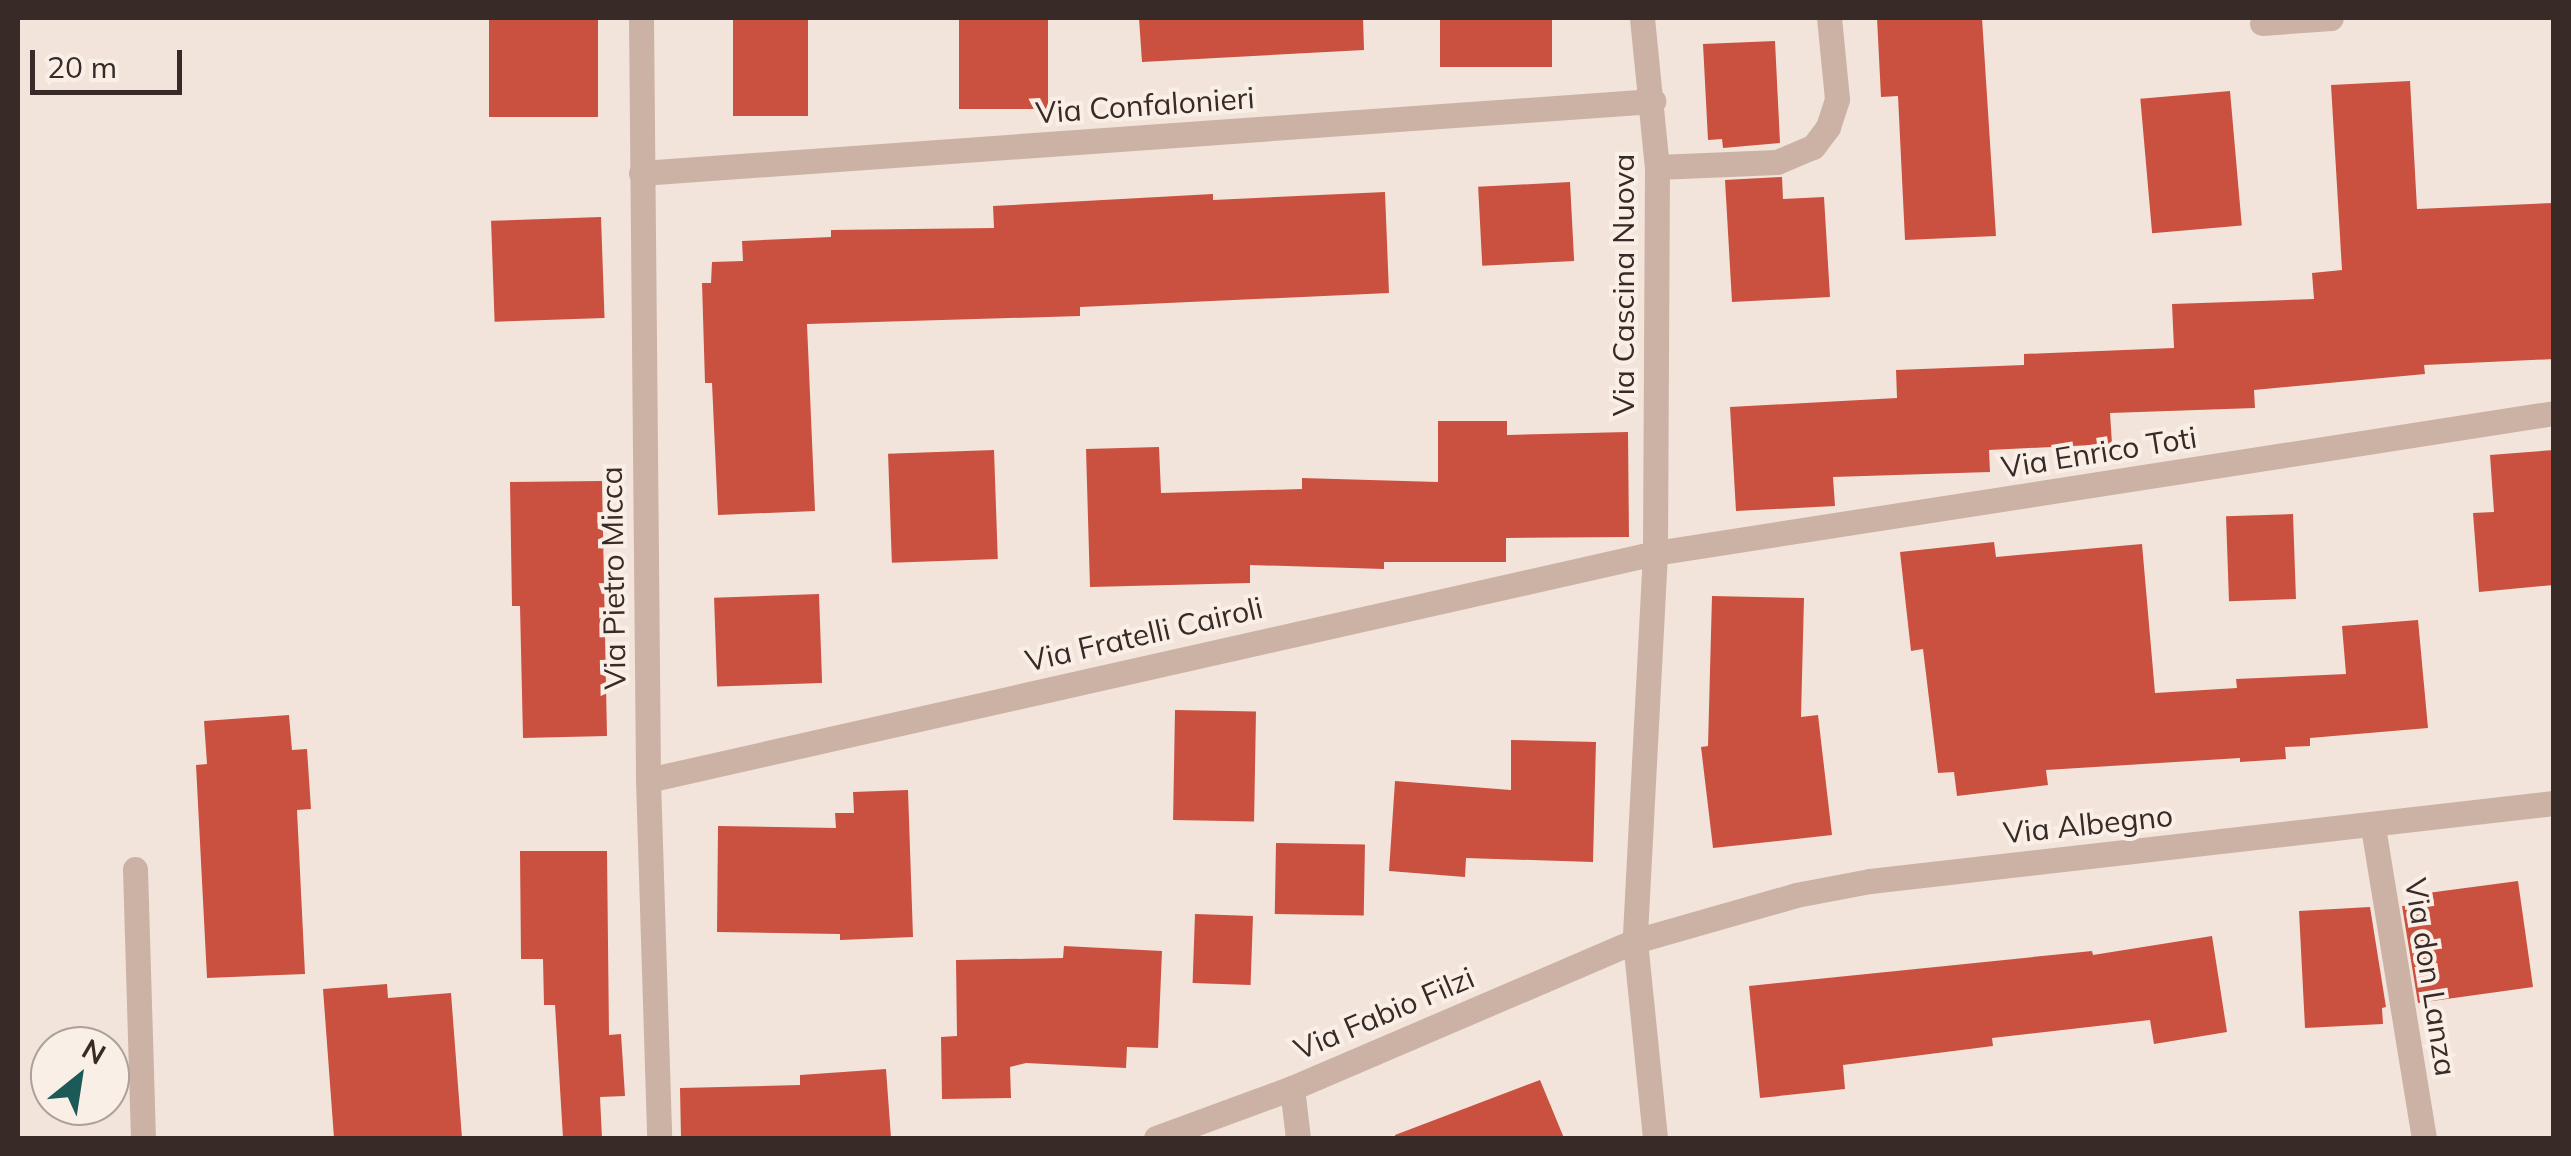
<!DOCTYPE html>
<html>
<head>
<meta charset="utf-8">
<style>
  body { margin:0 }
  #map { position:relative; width:2571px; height:1156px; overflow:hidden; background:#f2e4da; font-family:Mulish,sans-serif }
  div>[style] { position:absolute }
  .building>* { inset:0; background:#ca5140; transform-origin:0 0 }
  .minor>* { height:25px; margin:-12.5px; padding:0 12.5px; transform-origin:12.5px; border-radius:12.5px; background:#cbb2a5 }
  .tertiary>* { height:25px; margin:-12.5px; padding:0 12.5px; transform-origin:12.5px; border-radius:12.5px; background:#cbb2a5 }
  span { translate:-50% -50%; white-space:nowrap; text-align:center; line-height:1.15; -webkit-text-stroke:8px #faefe6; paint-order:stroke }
  .street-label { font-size:30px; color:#372a27 }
  .frame { position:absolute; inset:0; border:20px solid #372a27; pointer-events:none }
  .north { position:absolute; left:30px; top:1026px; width:100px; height:100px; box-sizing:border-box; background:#faefe6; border:2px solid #aca09a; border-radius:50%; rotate:30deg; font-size:28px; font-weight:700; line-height:40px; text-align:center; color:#372a27 }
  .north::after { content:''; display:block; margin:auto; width:35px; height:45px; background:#1b5a56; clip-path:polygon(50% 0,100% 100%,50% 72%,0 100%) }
  .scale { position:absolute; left:30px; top:50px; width:152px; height:45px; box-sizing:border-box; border:5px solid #372a27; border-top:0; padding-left:12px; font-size:30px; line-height:35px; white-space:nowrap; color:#372a27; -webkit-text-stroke:8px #faefe6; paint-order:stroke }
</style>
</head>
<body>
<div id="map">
  <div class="building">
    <div style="left:489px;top:18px;width:109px;height:99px"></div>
    <div style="left:733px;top:18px;width:75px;height:98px"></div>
    <div style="left:959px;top:18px;width:89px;height:91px"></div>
    <div style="clip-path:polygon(1139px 18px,1363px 18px,1364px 50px,1142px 62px)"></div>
    <div style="left:1440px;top:18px;width:112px;height:49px"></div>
    <div style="clip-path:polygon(1877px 18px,1982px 18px,1996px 236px,1905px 240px,1898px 96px,1881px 97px)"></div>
    <div style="clip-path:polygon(1775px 41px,1780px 143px,1723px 148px,1722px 139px,1708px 140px,1703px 44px)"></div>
    <div style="clip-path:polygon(2410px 81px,2417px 209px,2554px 203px,2554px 359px,2424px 365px,2425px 374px,2254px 390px,2255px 408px,2110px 413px,2112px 444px,1989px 450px,1990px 472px,1833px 477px,1835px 506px,1736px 511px,1730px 407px,1897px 398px,1896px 370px,2024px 365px,2024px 354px,2174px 348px,2172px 304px,2314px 299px,2312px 273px,2342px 270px,2331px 85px)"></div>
    <div style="left:2230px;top:91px;width:135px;height:90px;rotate:85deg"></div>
    <div style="clip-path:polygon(1782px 177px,1783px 199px,1824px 197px,1830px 297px,1732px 302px,1725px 180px)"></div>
    <div style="left:1570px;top:182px;width:79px;height:92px;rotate:87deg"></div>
    <div style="clip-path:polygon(1385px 192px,1389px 293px,1080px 307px,1080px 316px,807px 324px,815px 511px,718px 515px,712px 383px,705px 383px,702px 283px,711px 283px,712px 262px,743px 261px,742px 241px,831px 237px,831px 230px,994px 228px,993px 206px,1213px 194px,1213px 200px)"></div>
    <div style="left:601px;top:217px;width:101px;height:110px;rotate:88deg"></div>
    <div style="clip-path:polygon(1438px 421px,1507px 421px,1507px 435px,1628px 432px,1629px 537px,1506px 538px,1506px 562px,1384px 562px,1384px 569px,1250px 565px,1250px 583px,1090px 587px,1086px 449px,1159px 447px,1161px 493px,1302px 489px,1302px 478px,1438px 482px)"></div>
    <div style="left:994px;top:450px;width:109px;height:106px;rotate:88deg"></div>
    <div style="clip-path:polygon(2554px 450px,2554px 585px,2479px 592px,2473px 513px,2494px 512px,2490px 455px)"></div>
    <div style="clip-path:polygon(602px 481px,607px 736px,523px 738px,520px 606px,512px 606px,510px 482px)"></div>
    <div style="left:2293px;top:514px;width:85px;height:67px;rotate:88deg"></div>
    <div style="clip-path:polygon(1994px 542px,1996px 557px,2142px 544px,2155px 693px,2237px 688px,2236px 679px,2346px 674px,2342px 626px,2418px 620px,2428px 728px,2310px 738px,2310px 746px,2285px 747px,2286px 759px,2240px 762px,2240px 758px,2046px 770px,2048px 785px,1957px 796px,1954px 772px,1938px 773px,1923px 649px,1911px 651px,1900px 552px)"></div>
    <div style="left:819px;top:594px;width:89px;height:105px;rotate:88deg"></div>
    <div style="clip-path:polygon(1712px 596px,1804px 598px,1801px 717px,1818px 715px,1832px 835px,1713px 848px,1701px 747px,1708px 746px)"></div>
    <div style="left:1175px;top:710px;width:81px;height:110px;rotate:1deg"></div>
    <div style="clip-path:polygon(289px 715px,292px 750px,307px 749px,311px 809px,297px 810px,305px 974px,207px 978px,196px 765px,207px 764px,204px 721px)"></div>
    <div style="clip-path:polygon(1511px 740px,1596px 742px,1593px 862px,1466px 858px,1465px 877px,1389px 871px,1395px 781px,1511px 790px)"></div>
    <div style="clip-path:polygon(908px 790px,913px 937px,840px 940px,840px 934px,717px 932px,718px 826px,836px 828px,835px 813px,854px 813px,853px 792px)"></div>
    <div style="left:1276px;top:843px;width:89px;height:71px;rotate:1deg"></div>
    <div style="clip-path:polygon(520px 851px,607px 851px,609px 1035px,621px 1034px,625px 1096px,600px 1097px,602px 1138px,563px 1138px,555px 1005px,544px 1005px,543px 959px,521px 959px)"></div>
    <div style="clip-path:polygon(2518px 881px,2533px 987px,2418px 1003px,2402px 906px,2421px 905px,2420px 894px)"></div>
    <div style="clip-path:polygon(2370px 907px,2386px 1007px,2382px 1008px,2383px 1024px,2305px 1028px,2299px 911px)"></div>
    <div style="left:1195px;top:914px;width:58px;height:69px;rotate:2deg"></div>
    <div style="clip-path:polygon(2212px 936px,2227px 1032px,2154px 1044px,2150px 1020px,1992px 1038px,1993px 1046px,1843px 1065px,1845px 1089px,1760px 1098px,1749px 986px,2092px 951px,2093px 955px)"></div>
    <div style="clip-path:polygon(1064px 946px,1162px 951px,1158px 1048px,1127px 1047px,1126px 1068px,1026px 1063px,1010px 1067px,1011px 1098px,942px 1099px,941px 1037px,957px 1036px,956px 960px,1063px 958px)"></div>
    <div style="clip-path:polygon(387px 984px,388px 998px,451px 993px,462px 1138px,334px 1138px,323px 989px)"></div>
    <div style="clip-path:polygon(886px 1069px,891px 1138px,681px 1138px,680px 1088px,800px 1085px,800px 1075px)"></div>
    <div style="clip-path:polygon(1540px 1080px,1564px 1138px,1395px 1138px,1395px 1135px)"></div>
  </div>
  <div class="minor">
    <div style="left:641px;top:18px;width:762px;rotate:89.47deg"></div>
    <div style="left:648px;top:780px;width:358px;rotate:88.2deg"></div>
    <div style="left:1642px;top:18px;width:150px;rotate:84.3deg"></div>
    <div style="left:1657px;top:167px;width:386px;rotate:90.3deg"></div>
    <div style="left:1655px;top:553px;width:389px;rotate:93deg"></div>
    <div style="left:1635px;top:941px;width:198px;rotate:84.2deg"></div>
    <div style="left:2262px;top:23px;width:69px;rotate:-4.1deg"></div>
    <div style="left:1657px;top:167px;width:120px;rotate:-2.4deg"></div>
    <div style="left:1777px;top:162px;width:39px;rotate:-23deg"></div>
    <div style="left:1813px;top:147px;width:25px;rotate:-53deg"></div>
    <div style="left:1828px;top:127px;width:29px;rotate:-72deg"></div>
    <div style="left:1837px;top:99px;width:81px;rotate:-95.6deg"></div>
    <div style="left:641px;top:173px;width:1015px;rotate:-4.07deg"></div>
    <div style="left:648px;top:780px;width:1032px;rotate:-12.7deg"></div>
    <div style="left:1655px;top:553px;width:910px;rotate:-8.85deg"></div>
    <div style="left:2373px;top:827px;width:315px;rotate:80.7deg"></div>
    <div style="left:135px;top:869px;width:269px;rotate:88.3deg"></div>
  </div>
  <div class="tertiary">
    <div style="left:1292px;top:1088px;width:50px;rotate:83.2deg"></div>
    <div style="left:1156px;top:1138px;width:145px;rotate:-20.2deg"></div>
    <div style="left:1292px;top:1088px;width:373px;rotate:-23.2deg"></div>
    <div style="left:1635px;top:941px;width:167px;rotate:-15.9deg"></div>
    <div style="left:1796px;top:895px;width:75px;rotate:-10.7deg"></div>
    <div style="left:1870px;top:881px;width:688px;rotate:-6.51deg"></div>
  </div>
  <div class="street-label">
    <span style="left:1145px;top:105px;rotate:-4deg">Via Confalonieri</span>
    <span style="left:1623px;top:285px;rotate:-90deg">Via Cascina Nuova</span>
    <span style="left:2099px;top:452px;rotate:-9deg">Via Enrico Toti</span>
    <span style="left:613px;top:578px;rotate:-91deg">Via Pietro Micca</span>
    <span style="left:1144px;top:634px;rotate:-13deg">Via Fratelli Cairoli</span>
    <span style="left:2088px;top:824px;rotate:-6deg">Via Albegno</span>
    <span style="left:2431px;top:977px;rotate:81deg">Via don Lanza</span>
    <span style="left:1384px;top:1013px;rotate:-23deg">Via Fabio Filzi</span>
  </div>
  <div class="frame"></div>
  <div class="north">N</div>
  <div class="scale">20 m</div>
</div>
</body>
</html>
